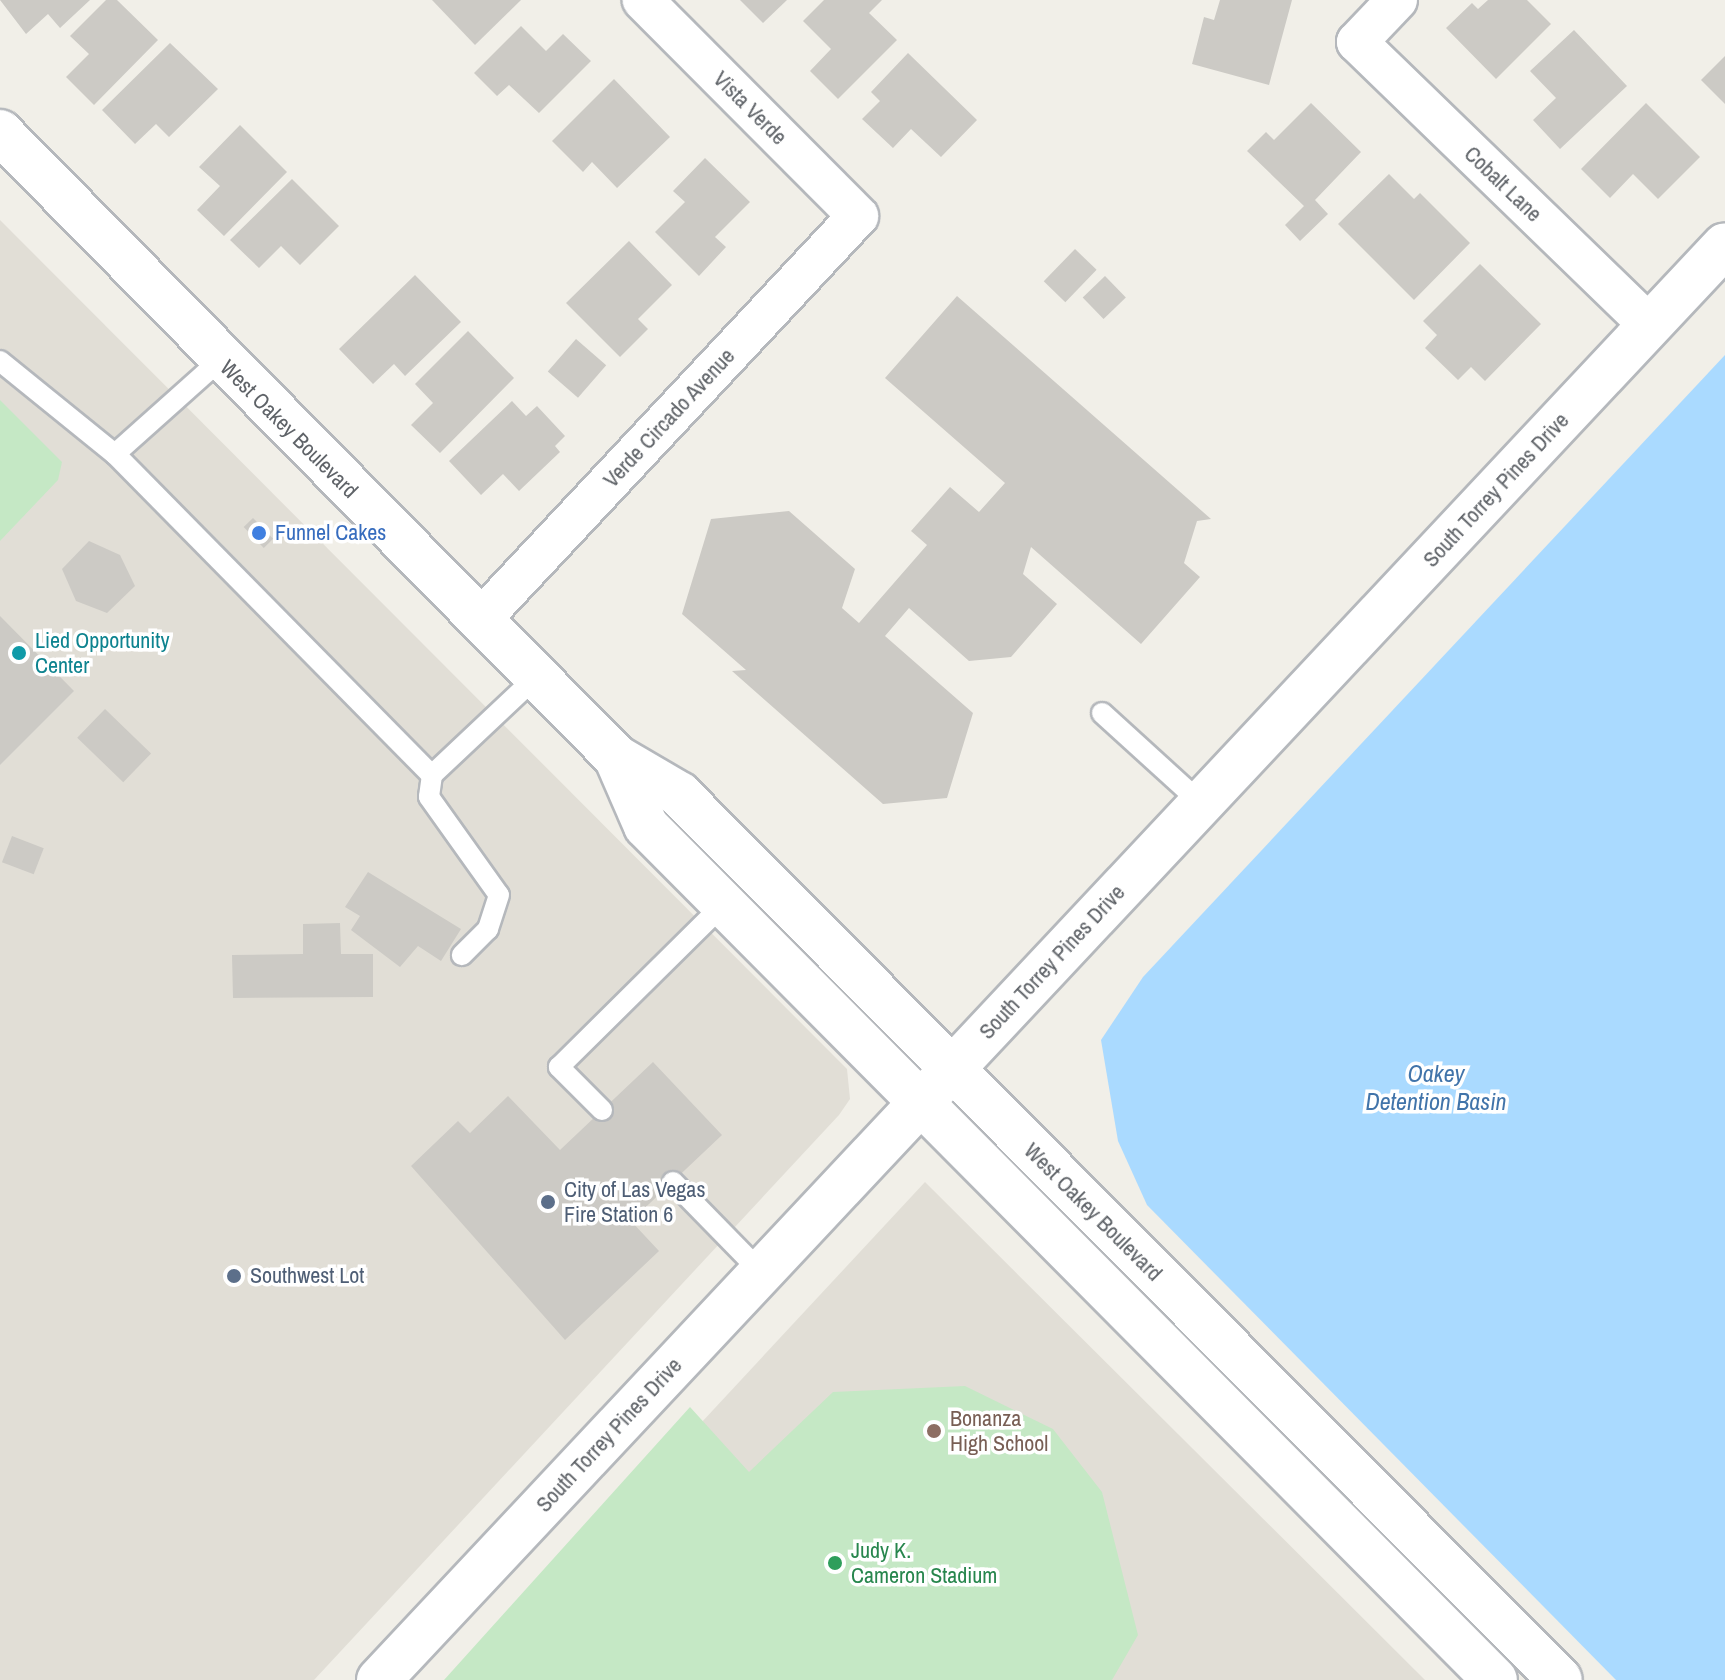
<!DOCTYPE html>
<html>
<head>
<meta charset="utf-8">
<style>
  body { margin:0 }
  #map { position:relative; width:1725px; height:1680px; overflow:hidden; background:#f1efe8; font-family:"Archivo Narrow",sans-serif }
  div>[style] { position:absolute }
  .education>* { inset:0; background:#e1ded6 }
  .green>* { inset:0; background:#c5e8c5 }
  .water>* { inset:0; background:#aadaff }
  .building>* { inset:0; background:#cccac5; transform-origin:0 0 }
  .roads { filter:drop-shadow(2px 0 #b5b8bc) drop-shadow(-2px 0 #b5b8bc) drop-shadow(0 2px #b5b8bc) drop-shadow(0 -2px #b5b8bc) }
  .service>* { height:20px; margin:-10px; padding:0 10px; transform-origin:10px; border-radius:10px; background:#fff }
  .minor>* { height:40px; margin:-20px; padding:0 20px; transform-origin:20px; border-radius:20px; background:#fff }
  .secondary>* { height:44px; margin:-22px; padding:0 22px; transform-origin:22px; border-radius:22px; background:#fff }
  .dots>* { width:22px; height:22px; translate:-50% -50%; box-sizing:border-box; border:4px solid #fff; border-radius:50% }
  span { translate:-50% -50%; white-space:nowrap; text-align:center; line-height:1.15; -webkit-text-stroke:7px #fff; paint-order:stroke }
  .street-label { font-size:22px; color:#5f6368 }
  .shop-label { font-size:22px; color:#366cbe }
  .left { translate:0 -50%; text-align:left }
  .culture-label { font-size:22px; color:#0d838f }
  .service-label { font-size:22px; color:#4e5e75 }
  .education-label { font-size:22px; color:#785e54 }
  .leisure-label { font-size:22px; color:#27864d }
  .water-label { font-size:24px; color:#4174aa; font-style:italic }
</style>
</head>
<body>
<div id="map">
  <div class="education">
    <div style="clip-path:polygon(0 220px,847px 1069px,850px 1099px,839px 1115px,314px 1680px,0 1680px)"></div>
    <div style="clip-path:polygon(925px 1182px,1425px 1680px,462px 1680px)"></div>
  </div>
  <div class="green">
    <div style="clip-path:polygon(0 400px,62px 462px,58px 480px,0 541px)"></div>
    <div style="clip-path:polygon(965px 1386px,1053px 1429px,1102px 1492px,1138px 1635px,1112px 1680px,444px 1680px,690px 1407px,749px 1472px,833px 1392px)"></div>
  </div>
  <div class="water">
    <div style="clip-path:polygon(1725px 355px,1725px 1680px,1616px 1680px,1147px 1205px,1118px 1141px,1101px 1040px,1143px 977px)"></div>
  </div>
  <div class="building">
    <div style="clip-path:polygon(0 0,90px 0,60px 28px,48px 14px,26px 34px)"></div>
    <div style="clip-path:polygon(106px 0,117px 0,158px 40px,94px 105px,66px 77px,89px 54px,70px 36px)"></div>
    <div style="clip-path:polygon(432px 0,521px 0,475px 45px)"></div>
    <div style="clip-path:polygon(740px 0,787px 0,763px 23px)"></div>
    <div style="clip-path:polygon(824px 0,882px 0,869px 13px,897px 40px,838px 99px,810px 71px,831px 49px,803px 21px)"></div>
    <div style="clip-path:polygon(1220px 0,1292px 0,1269px 85px,1192px 64px,1204px 17px,1214px 20px)"></div>
    <div style="clip-path:polygon(1488px 0,1527px 0,1551px 24px,1496px 79px,1446px 28px,1472px 3px,1478px 9px)"></div>
    <div style="clip-path:polygon(521px 26px,546px 51px,563px 34px,591px 61px,539px 113px,509px 85px,497px 96px,474px 73px)"></div>
    <div style="clip-path:polygon(1574px 30px,1627px 86px,1560px 149px,1533px 120px,1556px 98px,1530px 71px)"></div>
    <div style="clip-path:polygon(170px 43px,218px 89px,169px 137px,156px 124px,135px 144px,102px 110px)"></div>
    <div style="clip-path:polygon(908px 53px,977px 120px,941px 157px,911px 129px,893px 148px,862px 119px,880px 101px,871px 92px)"></div>
    <div style="clip-path:polygon(1725px 56px,1725px 104px,1701px 80px)"></div>
    <div style="clip-path:polygon(614px 79px,670px 137px,617px 188px,592px 162px,583px 172px,552px 141px)"></div>
    <div style="clip-path:polygon(1311px 103px,1361px 152px,1315px 200px,1328px 214px,1300px 241px,1285px 225px,1304px 206px,1247px 151px,1266px 132px,1274px 140px)"></div>
    <div style="clip-path:polygon(1646px 103px,1700px 157px,1658px 199px,1633px 174px,1610px 198px,1581px 169px)"></div>
    <div style="clip-path:polygon(240px 125px,287px 172px,224px 236px,197px 210px,220px 186px,199px 167px)"></div>
    <div style="clip-path:polygon(705px 158px,750px 202px,715px 237px,726px 247px,699px 276px,655px 232px,685px 202px,673px 191px)"></div>
    <div style="clip-path:polygon(1389px 174px,1414px 199px,1420px 193px,1470px 243px,1414px 300px,1338px 224px)"></div>
    <div style="clip-path:polygon(292px 179px,339px 226px,300px 265px,281px 246px,259px 268px,230px 240px)"></div>
    <div style="clip-path:polygon(629px 241px,672px 285px,638px 319px,648px 329px,620px 357px,566px 303px)"></div>
    <div style="left:1075px;top:249px;width:30px;height:45px;rotate:44deg"></div>
    <div style="clip-path:polygon(1480px 264px,1541px 324px,1485px 381px,1471px 367px,1458px 380px,1425px 348px,1437px 335px,1423px 321px)"></div>
    <div style="clip-path:polygon(415px 275px,461px 322px,405px 376px,394px 364px,373px 384px,339px 349px)"></div>
    <div style="left:1105px;top:276px;width:30px;height:31px;rotate:46deg"></div>
    <div style="clip-path:polygon(957px 296px,1211px 519px,1197px 521px,1184px 563px,1200px 577px,1141px 644px,1031px 547px,1023px 574px,1057px 604px,1011px 657px,969px 661px,909px 608px,885px 636px,973px 713px,947px 798px,883px 804px,732px 671px,746px 670px,682px 614px,711px 519px,789px 511px,855px 569px,842px 608px,859px 623px,927px 545px,911px 531px,950px 487px,979px 512px,1005px 483px,885px 378px)"></div>
    <div style="clip-path:polygon(468px 331px,514px 378px,440px 453px,411px 425px,433px 403px,415px 384px)"></div>
    <div style="left:576px;top:339px;width:40px;height:43px;rotate:41deg"></div>
    <div style="clip-path:polygon(512px 401px,526px 416px,537px 406px,565px 436px,555px 446px,560px 452px,519px 491px,503px 474px,481px 495px,449px 461px)"></div>
    <div style="left:253px;top:518px;width:29px;height:13px;rotate:46deg"></div>
    <div style="clip-path:polygon(89px 541px,120px 555px,135px 586px,107px 613px,76px 601px,62px 569px)"></div>
    <div style="clip-path:polygon(0 616px,74px 691px,0 765px)"></div>
    <div style="left:105px;top:709px;width:64px;height:40px;rotate:44deg"></div>
    <div style="left:12px;top:836px;width:34px;height:28px;rotate:21deg"></div>
    <div style="clip-path:polygon(368px 872px,461px 929px,441px 961px,418px 946px,400px 967px,351px 930px,360px 916px,345px 907px)"></div>
    <div style="clip-path:polygon(340px 923px,341px 954px,373px 954px,373px 997px,233px 998px,232px 955px,303px 954px,303px 924px)"></div>
    <div style="clip-path:polygon(653px 1062px,722px 1135px,631px 1221px,659px 1251px,565px 1340px,411px 1166px,458px 1121px,470px 1133px,508px 1096px,560px 1150px)"></div>
  </div>
  <div class="roads">
    <div class="service">
      <div style="left:0;top:361px;width:148px;rotate:39deg"></div>
      <div style="left:115px;top:454px;width:451px;rotate:45.4deg"></div>
      <div style="left:432px;top:775px;width:143px;rotate:-43.3deg"></div>
      <div style="left:115px;top:454px;width:141px;rotate:-41.8deg"></div>
      <div style="left:1102px;top:713px;width:134px;rotate:42.3deg"></div>
      <div style="left:432px;top:775px;width:22px;rotate:98deg"></div>
      <div style="left:429px;top:797px;width:120px;rotate:54.5deg"></div>
      <div style="left:499px;top:895px;width:36px;rotate:108deg"></div>
      <div style="left:488px;top:929px;width:37px;rotate:135deg"></div>
      <div style="left:602px;top:1110px;width:61px;rotate:-135deg"></div>
      <div style="left:559px;top:1067px;width:232px;rotate:-44.7deg"></div>
      <div style="left:673px;top:1182px;width:127px;rotate:45.6deg"></div>
    </div>
    <div class="minor">
      <div style="left:1397px;top:0;width:58px;rotate:133.6deg"></div>
      <div style="left:1357px;top:42px;width:407px;rotate:44.1deg"></div>
      <div style="left:480px;top:620px;width:553px;rotate:-46.9deg"></div>
      <div style="left:858px;top:216px;width:305px;rotate:-134.9deg"></div>
    </div>
    <div class="secondary">
      <div style="left:0;top:132px;width:878px;rotate:45.42deg"></div>
      <div style="left:616px;top:757px;width:73px;rotate:30.4deg"></div>
      <div style="left:679px;top:794px;width:1249px;rotate:45.16deg"></div>
      <div style="left:616px;top:757px;width:75px;rotate:66.5deg"></div>
      <div style="left:646px;top:826px;width:1204px;rotate:45.17deg"></div>
      <div style="left:379px;top:1680px;width:1967px;rotate:-46.83deg"></div>
    </div>
  </div>
  <div class="dots">
    <div style="left:259px;top:533px;background:#3f7fe0"></div>
    <div style="left:19px;top:653px;background:#0f9aa8"></div>
    <div style="left:548px;top:1202px;background:#5c6f8a"></div>
    <div style="left:234px;top:1276px;background:#5c6f8a"></div>
    <div style="left:934px;top:1431px;background:#8d6e63"></div>
    <div style="left:835px;top:1563px;background:#2e9e5b"></div>
  </div>
  <div class="street-label">
    <span style="left:750px;top:108px;rotate:45deg">Vista Verde</span>
    <span style="left:1503px;top:184px;rotate:44deg">Cobalt Lane</span>
    <span style="left:669px;top:418px;rotate:-47deg">Verde Circado Avenue</span>
    <span style="left:289px;top:429px;rotate:45deg">West Oakey Boulevard</span>
    <span style="left:1496px;top:490px;rotate:-47deg">South Torrey Pines Drive</span>
    <span style="left:1052px;top:962px;rotate:-47deg">South Torrey Pines Drive</span>
    <span style="left:1093px;top:1212px;rotate:45deg">West Oakey Boulevard</span>
    <span style="left:609px;top:1435px;rotate:-47deg">South Torrey Pines Drive</span>
  </div>
  <div class="shop-label">
    <span class="left" style="left:275px;top:533px">Funnel Cakes</span>
  </div>
  <div class="culture-label">
    <span class="left" style="left:35px;top:653px">Lied Opportunity<br>Center</span>
  </div>
  <div class="service-label">
    <span class="left" style="left:564px;top:1202px">City of Las Vegas<br>Fire Station 6</span>
    <span class="left" style="left:250px;top:1276px">Southwest Lot</span>
  </div>
  <div class="education-label">
    <span class="left" style="left:950px;top:1431px">Bonanza<br>High School</span>
  </div>
  <div class="leisure-label">
    <span class="left" style="left:851px;top:1563px">Judy K.<br>Cameron Stadium</span>
  </div>
  <div class="water-label">
    <span style="left:1436px;top:1088px">Oakey<br>Detention Basin</span>
  </div>
</div>
</body>
</html>
